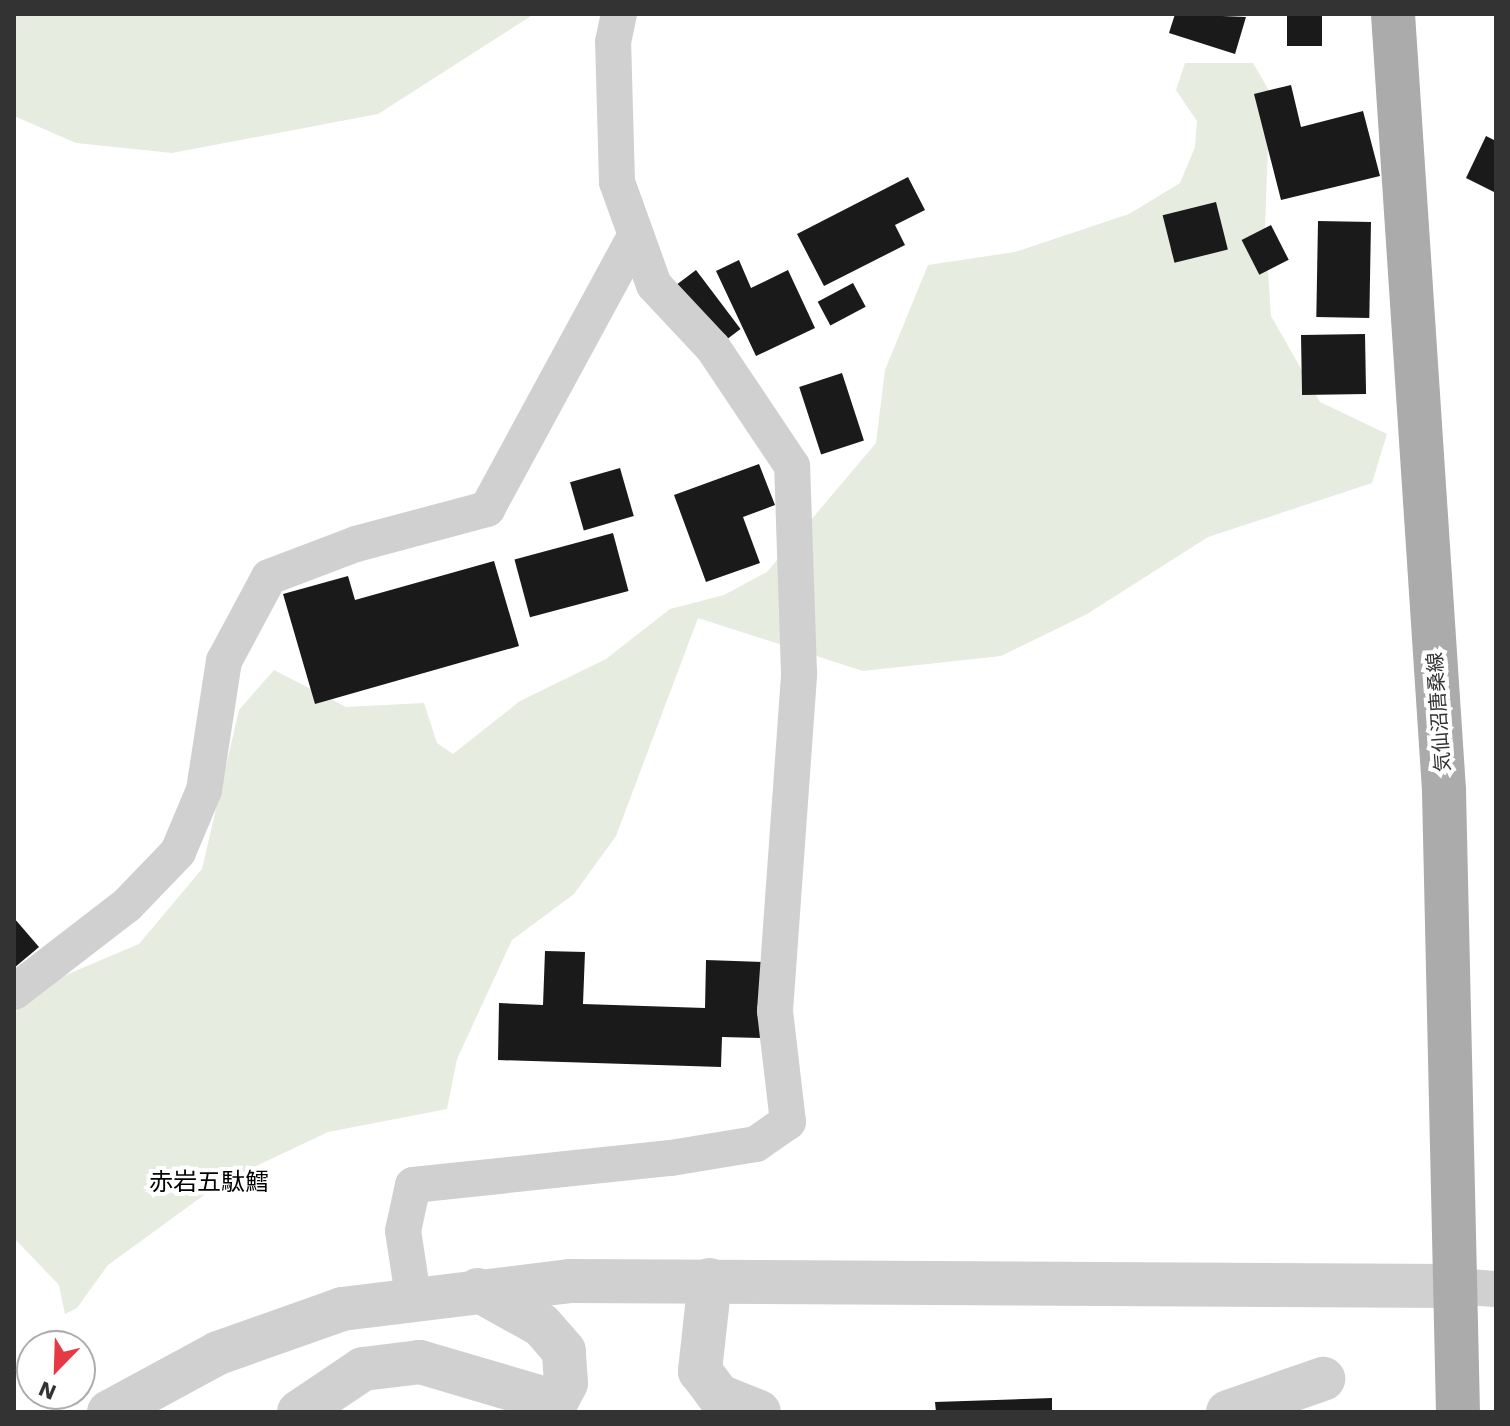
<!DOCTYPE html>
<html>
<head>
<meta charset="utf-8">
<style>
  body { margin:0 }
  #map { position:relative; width:1510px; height:1426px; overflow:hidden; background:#fff; font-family:"Work Sans","Noto Sans JP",sans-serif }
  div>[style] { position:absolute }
  .green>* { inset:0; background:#e6ecdf }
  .building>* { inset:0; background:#1a1a1a; transform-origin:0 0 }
  .minor>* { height:36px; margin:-18px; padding:0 18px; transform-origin:18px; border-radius:18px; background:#d0d0d0 }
  .tertiary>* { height:44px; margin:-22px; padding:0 22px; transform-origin:22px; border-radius:22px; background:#d0d0d0 }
  .primary>* { height:44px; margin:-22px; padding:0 22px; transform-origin:22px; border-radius:22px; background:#ababab }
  span { translate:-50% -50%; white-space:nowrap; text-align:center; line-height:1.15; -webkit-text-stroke:8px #fff; paint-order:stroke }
  .street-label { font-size:20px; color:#333 }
  .quarter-label { font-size:24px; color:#000 }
  .frame { position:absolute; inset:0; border:16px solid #333; pointer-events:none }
  .north { position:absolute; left:16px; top:1330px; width:80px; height:80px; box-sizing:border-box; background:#fff; border:2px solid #adadad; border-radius:50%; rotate:203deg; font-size:22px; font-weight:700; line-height:32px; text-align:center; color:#333 }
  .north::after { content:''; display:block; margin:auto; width:28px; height:36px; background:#e63946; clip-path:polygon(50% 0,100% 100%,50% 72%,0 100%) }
</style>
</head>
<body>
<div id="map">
  <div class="green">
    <div style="clip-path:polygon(14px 14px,534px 14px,378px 114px,172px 153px,76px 143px,14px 116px)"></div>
    <div style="clip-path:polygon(1185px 63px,1253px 63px,1270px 92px,1265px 227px,1271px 316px,1320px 402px,1387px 434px,1372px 483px,1208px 537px,1087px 614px,1001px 656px,863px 671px,698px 618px,616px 836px,574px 894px,512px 940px,457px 1059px,447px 1109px,328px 1132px,222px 1182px,108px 1265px,77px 1308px,65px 1314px,59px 1285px,14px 1238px,14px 1013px,54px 980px,139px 944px,202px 869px,239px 710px,274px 670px,346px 707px,424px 703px,437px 743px,453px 754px,520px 701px,606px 659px,670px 609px,724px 595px,767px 572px,876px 443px,885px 370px,928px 265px,1015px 252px,1129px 214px,1180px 183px,1195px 147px,1197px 121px,1176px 90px)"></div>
  </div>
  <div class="building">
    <div style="clip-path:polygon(1175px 14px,1246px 17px,1235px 54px,1169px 33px)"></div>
    <div style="left:1287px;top:14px;width:35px;height:32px"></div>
    <div style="clip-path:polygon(1291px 85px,1301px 127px,1363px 111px,1380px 176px,1281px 200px,1254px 94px)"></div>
    <div style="clip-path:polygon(1486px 136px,1496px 141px,1496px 193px,1466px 178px)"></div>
    <div style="clip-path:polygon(908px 177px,925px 210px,895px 225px,905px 245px,824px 286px,797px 234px)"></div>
    <div style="left:1216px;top:202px;width:49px;height:55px;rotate:76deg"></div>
    <div style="left:1318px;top:221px;width:53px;height:96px;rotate:1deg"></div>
    <div style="left:1271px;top:225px;width:39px;height:33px;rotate:63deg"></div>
    <div style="clip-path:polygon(739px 260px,751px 288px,788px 270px,815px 328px,756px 356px,716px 271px)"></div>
    <div style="left:696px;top:270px;width:74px;height:29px;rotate:53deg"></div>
    <div style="left:853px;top:283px;width:27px;height:40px;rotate:62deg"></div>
    <div style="left:1365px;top:334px;width:60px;height:64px;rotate:89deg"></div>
    <div style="left:842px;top:373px;width:71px;height:45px;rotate:72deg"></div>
    <div style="clip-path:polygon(759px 464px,775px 505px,743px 517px,760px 563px,706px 582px,674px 495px)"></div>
    <div style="left:620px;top:468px;width:50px;height:52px;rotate:74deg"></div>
    <div style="left:613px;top:533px;width:60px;height:102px;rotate:75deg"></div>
    <div style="clip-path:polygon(494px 561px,519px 646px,315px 704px,283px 594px,348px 576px,355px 600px)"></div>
    <div style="clip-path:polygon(14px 918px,39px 947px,14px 968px)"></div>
    <div style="clip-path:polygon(545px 951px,585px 952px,583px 1004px,705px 1008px,706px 960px,763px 962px,761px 1038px,722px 1037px,721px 1067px,498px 1060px,499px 1003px,543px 1005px)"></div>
    <div style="clip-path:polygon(1052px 1398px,1052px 1412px,936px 1412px,935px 1402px)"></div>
  </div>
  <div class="minor">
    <div style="left:14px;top:992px;width:143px;rotate:-37.6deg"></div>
    <div style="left:127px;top:905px;width:74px;rotate:-46.1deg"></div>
    <div style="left:178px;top:852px;width:67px;rotate:-67.2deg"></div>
    <div style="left:204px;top:790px;width:131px;rotate:-81.2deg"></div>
    <div style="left:224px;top:661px;width:95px;rotate:-61.8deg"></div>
    <div style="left:269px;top:577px;width:93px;rotate:-20.8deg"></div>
    <div style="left:356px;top:544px;width:136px;rotate:-15deg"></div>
    <div style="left:487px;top:509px;width:312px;rotate:-61.5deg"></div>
    <div style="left:1453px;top:1286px;width:43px;rotate:4deg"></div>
    <div style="left:413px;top:1296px;width:66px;rotate:-98.7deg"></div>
    <div style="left:403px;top:1231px;width:47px;rotate:-77.7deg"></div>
    <div style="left:413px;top:1185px;width:259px;rotate:-6deg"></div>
    <div style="left:671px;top:1158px;width:86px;rotate:-9.4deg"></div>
    <div style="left:756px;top:1144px;width:39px;rotate:-35deg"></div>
    <div style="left:788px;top:1122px;width:112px;rotate:-96.7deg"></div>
    <div style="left:775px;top:1011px;width:339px;rotate:-85.9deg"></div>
    <div style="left:799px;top:673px;width:207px;rotate:-91.9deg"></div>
    <div style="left:792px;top:466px;width:142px;rotate:-123.8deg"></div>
    <div style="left:713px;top:348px;width:86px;rotate:-133.1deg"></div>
    <div style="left:654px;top:285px;width:109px;rotate:-109.8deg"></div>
    <div style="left:617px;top:182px;width:140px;rotate:-91.6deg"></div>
    <div style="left:613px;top:42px;width:29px;rotate:-78deg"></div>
  </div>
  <div class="tertiary">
    <div style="left:710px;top:1280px;width:92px;rotate:96.3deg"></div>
    <div style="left:700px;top:1371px;width:31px;rotate:53deg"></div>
    <div style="left:719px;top:1396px;width:43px;rotate:21.8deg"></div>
    <div style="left:109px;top:1412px;width:124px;rotate:-28.4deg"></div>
    <div style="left:218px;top:1353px;width:132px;rotate:-19.5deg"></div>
    <div style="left:342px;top:1309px;width:229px;rotate:-7deg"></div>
    <div style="left:569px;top:1281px;width:884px;rotate:0.32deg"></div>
    <div style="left:299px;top:1412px;width:77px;rotate:-33.9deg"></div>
    <div style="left:363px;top:1369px;width:57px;rotate:-7deg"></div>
    <div style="left:420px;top:1362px;width:142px;rotate:16.4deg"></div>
    <div style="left:556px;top:1402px;width:21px;rotate:-62deg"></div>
    <div style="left:566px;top:1383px;width:32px;rotate:-94deg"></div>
    <div style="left:564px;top:1351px;width:35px;rotate:-131deg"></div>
    <div style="left:541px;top:1325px;width:72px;rotate:-150.9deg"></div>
    <div style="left:1228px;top:1412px;width:101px;rotate:-19.2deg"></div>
  </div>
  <div class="primary">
    <div style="left:1393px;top:14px;width:779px;rotate:86.24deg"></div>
    <div style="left:1444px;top:791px;width:621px;rotate:88.71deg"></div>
  </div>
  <div class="street-label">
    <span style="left:1439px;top:712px;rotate:-94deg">気仙沼唐桑線</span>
  </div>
  <div class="quarter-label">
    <span style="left:209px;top:1183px">赤岩五駄鱈</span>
  </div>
  <div class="frame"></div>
  <div class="north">N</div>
</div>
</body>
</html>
